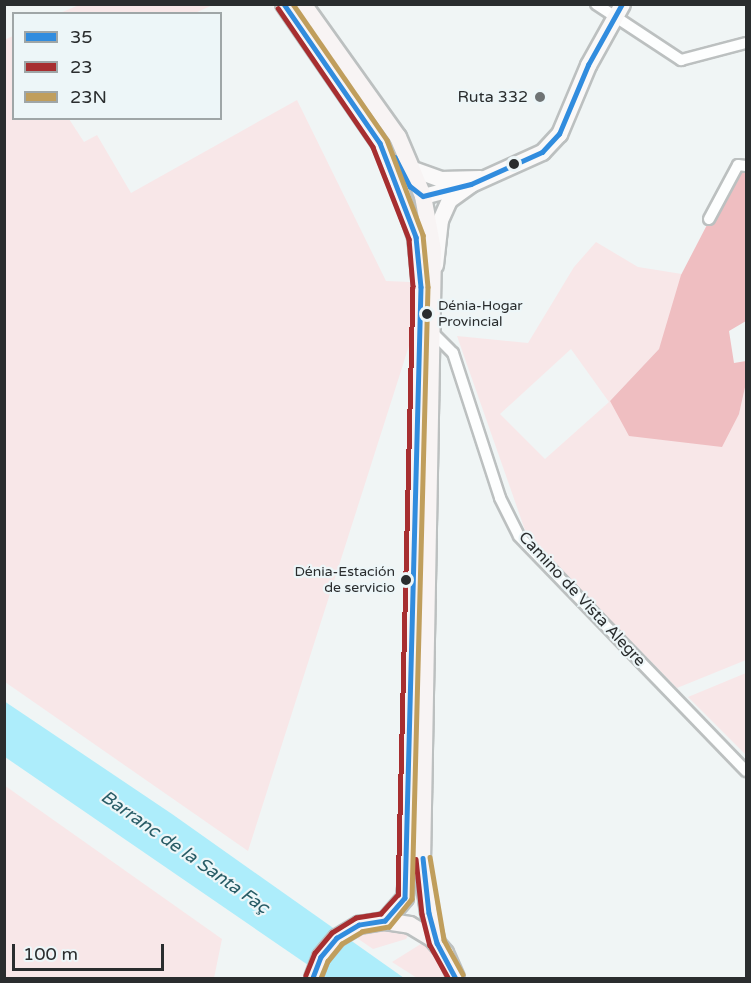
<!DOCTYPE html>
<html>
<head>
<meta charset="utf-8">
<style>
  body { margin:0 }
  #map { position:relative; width:751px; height:983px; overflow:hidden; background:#f0f5f5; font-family:"Varela Round",sans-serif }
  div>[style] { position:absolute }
  .green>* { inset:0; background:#f8e7e8 }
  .forest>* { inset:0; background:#efbec1 }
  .water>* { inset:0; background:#adedfb }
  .roads { filter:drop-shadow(2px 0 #bcc0c0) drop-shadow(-2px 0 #bcc0c0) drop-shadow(0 2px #bcc0c0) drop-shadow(0 -2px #bcc0c0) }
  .street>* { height:10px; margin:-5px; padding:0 5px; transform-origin:5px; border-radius:5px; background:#fdfefe }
  .secondary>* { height:15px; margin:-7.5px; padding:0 7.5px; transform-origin:7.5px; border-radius:7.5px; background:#faf9f9 }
  .primary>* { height:16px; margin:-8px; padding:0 8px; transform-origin:8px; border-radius:8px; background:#f8f4f4 }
  .bus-1>* { height:4.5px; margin:-2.25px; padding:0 2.25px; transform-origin:2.25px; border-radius:2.25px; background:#318cde }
  .bus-2>* { height:4.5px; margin:-2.25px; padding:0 2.25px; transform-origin:2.25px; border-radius:2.25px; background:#a72e30 }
  .bus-3>* { height:4.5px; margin:-2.25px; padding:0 2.25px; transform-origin:2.25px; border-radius:2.25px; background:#c09e5c }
  .dots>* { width:16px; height:16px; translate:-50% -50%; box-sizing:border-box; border:3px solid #edf6f8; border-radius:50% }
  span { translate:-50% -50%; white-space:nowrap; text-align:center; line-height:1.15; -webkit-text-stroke:4.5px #edf6f8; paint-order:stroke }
  .bus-label { font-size:14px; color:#2a2d2e }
  .left { translate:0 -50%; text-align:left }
  .right { translate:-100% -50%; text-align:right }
  .poi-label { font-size:16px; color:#2a2d2e }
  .street-label { font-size:16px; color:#2a2d2e }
  .water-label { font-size:18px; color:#285c66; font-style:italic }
  .frame { position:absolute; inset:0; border:6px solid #2a2d2e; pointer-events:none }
  .legend { position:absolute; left:12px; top:12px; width:210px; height:108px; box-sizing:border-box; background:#edf6f8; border:2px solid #9fa6a7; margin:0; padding:8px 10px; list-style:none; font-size:18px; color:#2a2d2e }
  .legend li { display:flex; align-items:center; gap:12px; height:30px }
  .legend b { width:30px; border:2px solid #9fa6a7 }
  .scale { position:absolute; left:12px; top:944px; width:152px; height:27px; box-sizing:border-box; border:3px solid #2a2d2e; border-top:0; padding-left:8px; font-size:18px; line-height:21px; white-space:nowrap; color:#2a2d2e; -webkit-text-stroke:4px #edf6f8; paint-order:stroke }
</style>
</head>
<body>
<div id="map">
  <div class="green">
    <div style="clip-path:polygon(79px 5px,79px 4px,213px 5px,195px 13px,60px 13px)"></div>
    <div style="clip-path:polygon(13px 36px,14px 118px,69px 119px,84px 142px,97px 135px,131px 193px,297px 100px,386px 281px,410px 282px,414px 330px,248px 851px,5px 682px,4px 40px)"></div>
    <div style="clip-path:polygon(evenodd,596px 242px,638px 267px,688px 275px,659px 349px,610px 401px,739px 414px,746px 383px,746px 660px,677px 688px,526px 533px,457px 336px,528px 343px,574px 267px,596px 242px,571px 349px,609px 402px,545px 459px,500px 414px,571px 349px)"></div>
    <div style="clip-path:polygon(746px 673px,746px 755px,688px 697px)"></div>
    <div style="clip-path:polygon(4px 785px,222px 939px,214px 978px,5px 978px)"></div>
    <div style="clip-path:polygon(375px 929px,401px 930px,409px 934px,406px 939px,373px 949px,354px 936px)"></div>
    <div style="clip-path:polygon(424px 942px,436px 956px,446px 978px,417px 978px,392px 962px)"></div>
  </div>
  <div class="forest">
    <div style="clip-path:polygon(738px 165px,746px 166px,746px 321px,729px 331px,734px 363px,746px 361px,746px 383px,739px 414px,722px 447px,629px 436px,610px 401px,659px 349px,681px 275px)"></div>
  </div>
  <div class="water">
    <div style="clip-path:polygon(4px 701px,172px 814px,404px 978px,327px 978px,5px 757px)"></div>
  </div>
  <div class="roads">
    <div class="street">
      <div style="left:596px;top:4px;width:102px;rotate:33.4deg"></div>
      <div style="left:681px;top:60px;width:67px;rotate:-14.7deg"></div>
      <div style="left:709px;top:219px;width:61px;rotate:-61.8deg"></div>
      <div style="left:738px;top:165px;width:8px;rotate:7deg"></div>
      <div style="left:435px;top:335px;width:25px;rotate:45deg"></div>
      <div style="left:453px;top:353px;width:152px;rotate:72deg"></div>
      <div style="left:500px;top:498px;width:42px;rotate:63.4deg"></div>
      <div style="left:519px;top:536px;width:327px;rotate:46deg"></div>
    </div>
    <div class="secondary">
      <div style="left:413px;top:169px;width:29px;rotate:20deg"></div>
      <div style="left:440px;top:179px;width:40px;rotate:-1.4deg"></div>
      <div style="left:423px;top:196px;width:40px;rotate:-14.4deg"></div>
      <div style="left:435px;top:265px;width:45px;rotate:-83.7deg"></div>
      <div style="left:440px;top:220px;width:22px;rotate:-66deg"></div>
      <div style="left:449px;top:200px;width:27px;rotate:-36deg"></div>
      <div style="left:471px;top:184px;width:78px;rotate:-24.3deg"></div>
      <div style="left:542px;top:152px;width:25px;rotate:-47deg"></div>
      <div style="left:559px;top:134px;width:75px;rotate:-67.2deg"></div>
      <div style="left:588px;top:65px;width:70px;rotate:-60.9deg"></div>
    </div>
    <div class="primary">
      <div style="left:284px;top:4px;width:169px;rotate:55.4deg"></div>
      <div style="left:380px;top:143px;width:41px;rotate:65.3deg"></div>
      <div style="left:397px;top:180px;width:60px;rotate:71.6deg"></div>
      <div style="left:416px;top:237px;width:50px;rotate:84.3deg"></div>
      <div style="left:421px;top:287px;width:581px;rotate:91.28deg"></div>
      <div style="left:408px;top:868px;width:30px;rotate:96deg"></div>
      <div style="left:405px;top:898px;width:30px;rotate:131deg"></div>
      <div style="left:303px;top:4px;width:163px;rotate:54.5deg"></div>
      <div style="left:398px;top:137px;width:64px;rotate:67deg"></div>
      <div style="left:423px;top:196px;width:55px;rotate:79.5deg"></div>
      <div style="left:433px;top:250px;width:614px;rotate:91.03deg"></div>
      <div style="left:422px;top:864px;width:49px;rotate:81.9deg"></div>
      <div style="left:429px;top:913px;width:31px;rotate:75deg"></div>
      <div style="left:313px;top:978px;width:22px;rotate:-69deg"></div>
      <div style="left:321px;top:957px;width:25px;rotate:-50deg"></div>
      <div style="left:337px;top:938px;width:26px;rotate:-31deg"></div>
      <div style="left:359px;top:925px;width:26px;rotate:-9deg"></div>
      <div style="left:385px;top:921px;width:25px;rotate:9deg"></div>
      <div style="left:410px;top:925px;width:26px;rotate:31deg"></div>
      <div style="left:432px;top:938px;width:20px;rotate:49deg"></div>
      <div style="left:445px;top:953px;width:27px;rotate:66deg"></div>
    </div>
  </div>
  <div class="bus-1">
    <div style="left:284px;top:4px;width:169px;rotate:55.4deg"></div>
    <div style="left:380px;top:143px;width:101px;rotate:69deg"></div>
    <div style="left:416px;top:237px;width:50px;rotate:84.3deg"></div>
    <div style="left:421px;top:287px;width:611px;rotate:91.5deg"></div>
    <div style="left:405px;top:898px;width:30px;rotate:131deg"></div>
    <div style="left:385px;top:921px;width:26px;rotate:171deg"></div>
    <div style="left:359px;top:925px;width:26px;rotate:149deg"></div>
    <div style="left:337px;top:938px;width:25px;rotate:130deg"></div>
    <div style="left:321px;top:957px;width:22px;rotate:111deg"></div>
    <div style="left:395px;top:157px;width:33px;rotate:63deg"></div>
    <div style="left:410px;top:186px;width:16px;rotate:38deg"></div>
    <div style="left:423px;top:196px;width:49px;rotate:-14deg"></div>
    <div style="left:471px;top:184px;width:78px;rotate:-24.3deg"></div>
    <div style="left:542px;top:152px;width:25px;rotate:-47deg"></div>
    <div style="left:559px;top:134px;width:75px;rotate:-67.2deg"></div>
    <div style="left:588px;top:65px;width:70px;rotate:-60.9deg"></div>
    <div style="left:423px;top:858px;width:55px;rotate:83.8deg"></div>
    <div style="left:429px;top:913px;width:31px;rotate:75deg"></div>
    <div style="left:437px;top:943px;width:40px;rotate:62deg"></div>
  </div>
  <div class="bus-2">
    <div style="left:278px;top:8px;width:168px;rotate:55.6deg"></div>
    <div style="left:373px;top:147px;width:99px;rotate:68.6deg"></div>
    <div style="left:409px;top:239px;width:48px;rotate:85.2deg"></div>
    <div style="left:413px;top:287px;width:608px;rotate:91.41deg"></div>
    <div style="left:398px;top:895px;width:25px;rotate:132deg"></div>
    <div style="left:381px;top:914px;width:25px;rotate:171deg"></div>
    <div style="left:356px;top:918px;width:28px;rotate:148deg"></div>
    <div style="left:332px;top:933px;width:26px;rotate:130deg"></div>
    <div style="left:315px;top:953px;width:24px;rotate:112deg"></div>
    <div style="left:416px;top:859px;width:55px;rotate:83.8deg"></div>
    <div style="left:422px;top:914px;width:32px;rotate:76deg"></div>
    <div style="left:430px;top:945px;width:38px;rotate:61deg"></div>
  </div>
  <div class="bus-3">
    <div style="left:293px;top:4px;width:165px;rotate:55.3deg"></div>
    <div style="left:387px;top:140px;width:102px;rotate:69.2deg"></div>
    <div style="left:423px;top:235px;width:52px;rotate:84.5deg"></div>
    <div style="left:428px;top:287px;width:612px;rotate:91.5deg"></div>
    <div style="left:412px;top:899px;width:36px;rotate:129deg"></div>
    <div style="left:389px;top:927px;width:27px;rotate:170deg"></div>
    <div style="left:362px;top:932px;width:23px;rotate:149deg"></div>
    <div style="left:342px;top:944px;width:22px;rotate:129deg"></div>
    <div style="left:328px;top:961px;width:18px;rotate:112deg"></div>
    <div style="left:430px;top:857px;width:84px;rotate:80.4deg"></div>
    <div style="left:444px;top:940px;width:39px;rotate:61deg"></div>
  </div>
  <div class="dots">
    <div style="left:540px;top:97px;background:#6f7374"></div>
    <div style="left:514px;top:164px;background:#2a2d2e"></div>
    <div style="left:427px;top:314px;background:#2a2d2e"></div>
    <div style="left:406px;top:580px;background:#2a2d2e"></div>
  </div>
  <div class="bus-label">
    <span class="left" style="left:438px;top:314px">Dénia-Hogar<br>Provincial</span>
    <span class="right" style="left:395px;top:580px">Dénia-Estación<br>de servicio</span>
  </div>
  <div class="poi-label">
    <span class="right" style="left:528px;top:97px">Ruta 332</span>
  </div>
  <div class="street-label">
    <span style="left:582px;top:599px;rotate:47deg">Camino de Vista Alegre</span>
  </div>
  <div class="water-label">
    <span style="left:185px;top:852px;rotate:35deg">Barranc de la Santa Faç</span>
  </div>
  <div class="frame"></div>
  <ul class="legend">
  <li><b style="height:8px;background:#318cde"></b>35</li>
  <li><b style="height:8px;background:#a72e30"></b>23</li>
  <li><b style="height:8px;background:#c09e5c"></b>23N</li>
  </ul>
  <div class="scale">100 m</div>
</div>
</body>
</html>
